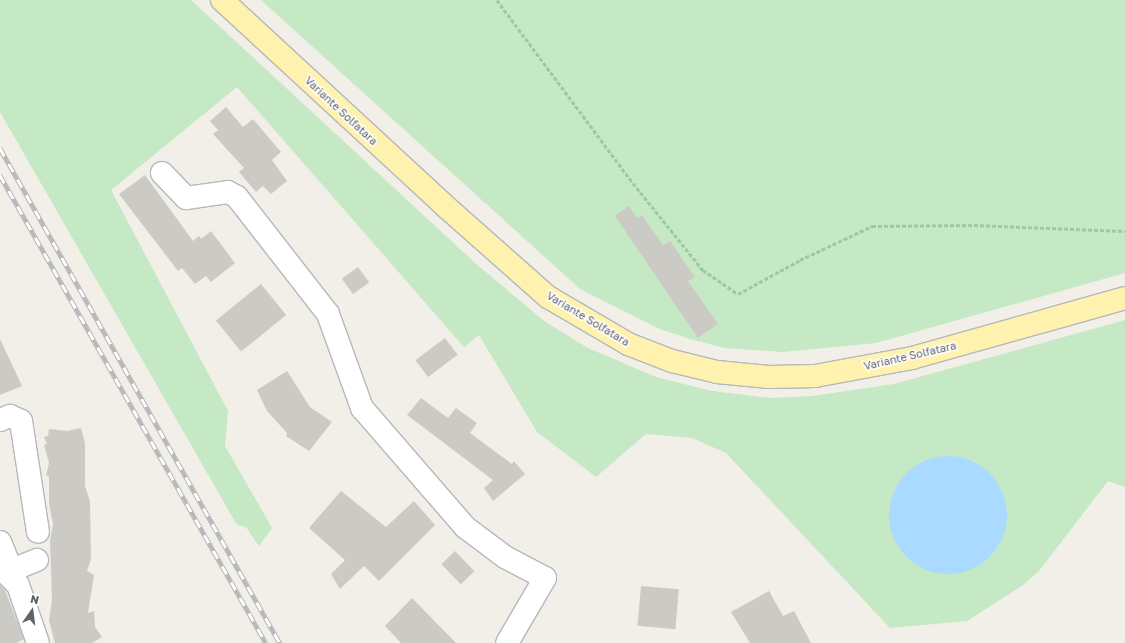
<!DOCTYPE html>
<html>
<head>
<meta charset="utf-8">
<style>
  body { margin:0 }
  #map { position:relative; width:1125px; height:643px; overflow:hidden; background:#f1efe8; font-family:"Golos Text",sans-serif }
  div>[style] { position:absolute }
  .green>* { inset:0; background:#c5e8c5 }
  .water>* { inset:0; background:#aadaff }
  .round { border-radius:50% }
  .building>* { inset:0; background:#cccac5; transform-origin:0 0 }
  .path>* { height:2.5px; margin-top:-1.25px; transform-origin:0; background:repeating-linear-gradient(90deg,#9cc7a9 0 4px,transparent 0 6px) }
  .roads { filter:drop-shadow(1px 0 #b5b8bc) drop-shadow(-1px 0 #b5b8bc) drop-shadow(0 1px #b5b8bc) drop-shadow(0 -1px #b5b8bc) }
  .street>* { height:22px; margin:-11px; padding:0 11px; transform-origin:11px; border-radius:11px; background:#fff }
  .primary>* { height:22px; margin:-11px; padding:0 11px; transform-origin:11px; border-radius:11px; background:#fff2af }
  .rail>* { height:4.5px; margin-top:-2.25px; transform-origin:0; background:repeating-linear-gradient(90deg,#fff 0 9px,#b6b7b8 0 18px); box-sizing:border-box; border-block:1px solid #b6b7b8 }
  span { translate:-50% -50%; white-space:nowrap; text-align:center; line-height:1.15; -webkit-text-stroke:3px #fff; paint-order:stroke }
  .street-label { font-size:11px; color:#5f6368 }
  .north { position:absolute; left:12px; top:591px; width:40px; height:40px; -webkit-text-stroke:3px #fff; paint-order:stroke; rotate:14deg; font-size:11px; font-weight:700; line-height:16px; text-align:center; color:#5f6368 }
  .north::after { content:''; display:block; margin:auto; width:14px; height:18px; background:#5f6368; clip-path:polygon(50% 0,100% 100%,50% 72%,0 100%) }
</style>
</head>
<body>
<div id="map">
  <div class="green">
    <div style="clip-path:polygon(0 0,191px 0,474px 262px,544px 321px,588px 348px,656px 377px,712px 391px,771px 398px,812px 396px,894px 384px,1125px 320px,1125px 487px,1108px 481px,1039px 571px,1023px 585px,967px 621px,890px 628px,726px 453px,692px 438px,646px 434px,596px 477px,537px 432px,479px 335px,464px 347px,237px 87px,111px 190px,228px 411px,225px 446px,272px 528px,259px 546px,246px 527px,237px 525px,0 112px)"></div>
    <div style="clip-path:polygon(261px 0,1125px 0,1125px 273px,876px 343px,783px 352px,725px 348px,693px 340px,660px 329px,580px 289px)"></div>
  </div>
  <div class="water">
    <div class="round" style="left:889px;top:456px;width:118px;height:118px"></div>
  </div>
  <div class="building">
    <div style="clip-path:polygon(226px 107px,243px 127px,253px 119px,281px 152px,272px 160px,287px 181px,271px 194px,263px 186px,256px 192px,239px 172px,244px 168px,213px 134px,218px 130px,210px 121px)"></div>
    <div style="clip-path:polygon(145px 175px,193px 241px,199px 236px,201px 239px,211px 231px,235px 263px,211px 282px,206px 276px,195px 284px,182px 268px,178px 271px,119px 194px)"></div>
    <div style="clip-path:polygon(629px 206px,637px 218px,642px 215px,663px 245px,670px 241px,695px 277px,688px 281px,718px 324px,698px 338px,615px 216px)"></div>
    <div style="left:358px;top:267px;width:19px;height:20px;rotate:54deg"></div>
    <div style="left:261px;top:284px;width:40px;height:58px;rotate:51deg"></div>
    <div style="left:445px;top:338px;width:21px;height:37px;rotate:53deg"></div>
    <div style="clip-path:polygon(0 339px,22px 386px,0 395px)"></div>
    <div style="clip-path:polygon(287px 371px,310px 407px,332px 422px,309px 451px,286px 436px,287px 433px,267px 411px,257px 390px)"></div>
    <div style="clip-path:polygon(421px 398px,448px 418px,456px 408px,477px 423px,470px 433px,512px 464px,514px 461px,525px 474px,493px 501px,484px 488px,493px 480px,407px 415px)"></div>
    <div style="clip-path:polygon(81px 428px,85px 443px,85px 486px,90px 501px,91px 559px,87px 571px,94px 575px,88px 613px,94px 611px,95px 627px,102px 637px,92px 643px,55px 643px,49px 621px,52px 599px,50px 541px,53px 524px,49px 504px,49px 477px,46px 475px,49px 463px,44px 445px,47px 444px,44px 437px,48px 436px,49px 429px,67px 431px)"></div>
    <div style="clip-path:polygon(341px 491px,386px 527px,414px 501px,435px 525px,379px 581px,364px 566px,340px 589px,331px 574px,345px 560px,309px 528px)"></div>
    <div style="left:455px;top:551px;width:28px;height:19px;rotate:46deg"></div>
    <div style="clip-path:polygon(0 585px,5px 590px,24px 639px,16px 643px,0 643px)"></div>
    <div style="left:641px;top:586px;width:38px;height:40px;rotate:5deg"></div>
    <div style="clip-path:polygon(769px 591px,783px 616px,794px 611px,811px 643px,750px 643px,731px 612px)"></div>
    <div style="clip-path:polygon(412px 598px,456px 643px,401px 643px,385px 626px)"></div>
  </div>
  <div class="path">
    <div style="left:497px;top:0;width:228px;rotate:53.4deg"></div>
    <div style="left:633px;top:183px;width:112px;rotate:51.2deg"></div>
    <div style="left:703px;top:270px;width:42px;rotate:34.4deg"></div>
    <div style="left:738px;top:294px;width:71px;rotate:-28.7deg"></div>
    <div style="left:800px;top:260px;width:80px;rotate:-25.3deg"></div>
    <div style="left:872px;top:226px;width:102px;rotate:-0.6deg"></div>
    <div style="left:974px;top:225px;width:151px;rotate:2.3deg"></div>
  </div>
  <div class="roads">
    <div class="street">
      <div style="left:162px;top:173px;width:35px;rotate:46deg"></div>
      <div style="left:186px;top:198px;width:42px;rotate:-8.1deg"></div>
      <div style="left:228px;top:192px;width:10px;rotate:29deg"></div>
      <div style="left:237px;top:197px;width:148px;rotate:52.1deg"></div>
      <div style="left:328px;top:314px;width:100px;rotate:70.1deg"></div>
      <div style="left:362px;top:408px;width:157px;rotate:49.1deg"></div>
      <div style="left:465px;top:527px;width:50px;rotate:36.9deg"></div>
      <div style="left:505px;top:557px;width:45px;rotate:27.7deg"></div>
      <div style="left:545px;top:578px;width:75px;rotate:120.3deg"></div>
      <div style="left:0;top:420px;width:11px;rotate:-22deg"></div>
      <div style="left:10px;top:416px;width:12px;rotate:24deg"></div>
      <div style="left:21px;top:421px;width:112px;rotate:81.3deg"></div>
      <div style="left:0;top:542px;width:42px;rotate:67.7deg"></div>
      <div style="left:0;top:567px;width:25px;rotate:45deg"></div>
      <div style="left:18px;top:585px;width:61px;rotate:71deg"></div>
      <div style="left:12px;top:570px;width:27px;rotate:-22deg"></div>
    </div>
    <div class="primary">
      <div style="left:222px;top:0;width:302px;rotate:42.7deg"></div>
      <div style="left:444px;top:205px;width:139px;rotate:41.5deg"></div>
      <div style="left:548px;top:297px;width:93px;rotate:30.4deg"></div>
      <div style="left:628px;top:344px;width:47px;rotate:21.1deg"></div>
      <div style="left:672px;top:361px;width:46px;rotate:13.7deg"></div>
      <div style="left:717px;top:372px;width:52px;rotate:5.5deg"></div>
      <div style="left:769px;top:377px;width:46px;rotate:-1.2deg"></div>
      <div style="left:815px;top:376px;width:99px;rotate:-10.5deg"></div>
      <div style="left:912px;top:358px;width:221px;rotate:-15.7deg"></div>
    </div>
  </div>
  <div class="rail">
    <div style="left:0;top:148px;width:569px;rotate:60.51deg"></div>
    <div style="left:0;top:175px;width:538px;rotate:60.39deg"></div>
  </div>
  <div class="street-label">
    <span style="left:341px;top:111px;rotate:43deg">Variante Solfatara</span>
    <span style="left:588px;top:319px;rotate:31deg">Variante Solfatara</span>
    <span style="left:910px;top:356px;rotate:-13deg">Variante Solfatara</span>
  </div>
  <div class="north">N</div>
</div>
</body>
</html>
